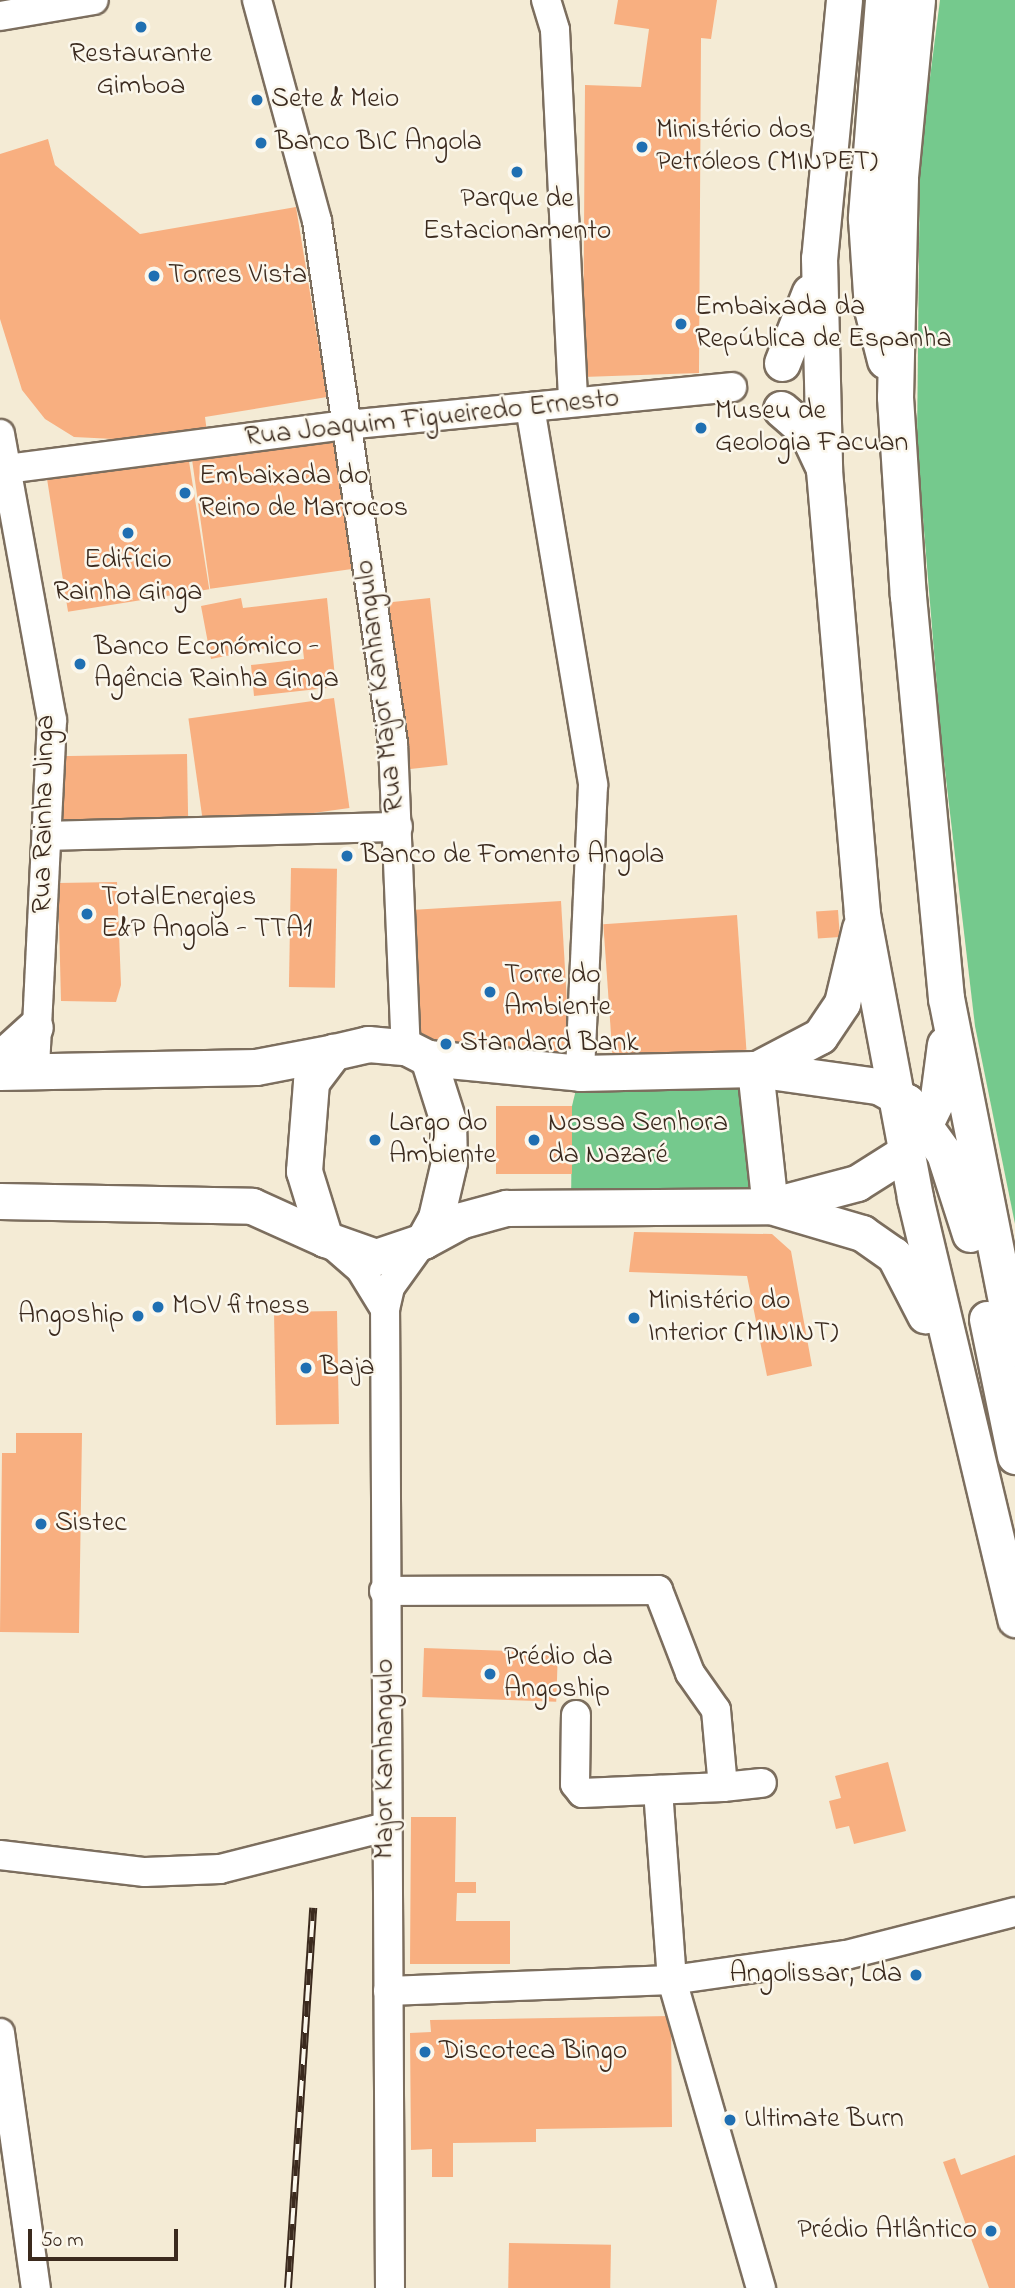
<!DOCTYPE html>
<html>
<head>
<meta charset="utf-8">
<style>
  body { margin:0 }
  #map { position:relative; width:1015px; height:2288px; overflow:hidden; background:#f4ebd5; font-family:"Indie Flower",sans-serif }
  div>[style] { position:absolute }
  .green>* { inset:0; background:#75c98d }
  .building>* { inset:0; background:#f8af80; transform-origin:0 0 }
  .roads { filter:drop-shadow(2px 0 #7c6e5e) drop-shadow(-2px 0 #7c6e5e) drop-shadow(0 2px #7c6e5e) drop-shadow(0 -2px #7c6e5e) }
  .minor>* { height:28px; margin:-14px; padding:0 14px; transform-origin:14px; border-radius:14px; background:#fff }
  .major>* { height:35px; margin:-17.5px; padding:0 17.5px; transform-origin:17.5px; border-radius:17.5px; background:#fff }
  .rail>* { height:8px; margin-top:-4px; transform-origin:0; background:repeating-linear-gradient(90deg,#fbf7ec 0 16px,#3b2a1e 0 32px); box-sizing:border-box; border-block:2px solid #3b2a1e }
  .dots>* { width:19px; height:19px; translate:-50% -50%; box-sizing:border-box; border:4px solid #fbf7ec; border-radius:50% }
  span { translate:-50% -50%; white-space:nowrap; text-align:center; line-height:1.15; -webkit-text-stroke:5px #fbf7ec; paint-order:stroke }
  .poi-label { font-size:28px; color:#3b2a1e }
  .left { translate:0 -50%; text-align:left }
  .right { translate:-100% -50%; text-align:right }
  .street-label { font-size:28px; color:#3b2a1e }
  .scale { position:absolute; left:28px; top:2229px; width:150px; height:32px; box-sizing:border-box; border:4px solid #3b2a1e; border-top:0; padding-left:9px; font-size:21px; line-height:24px; white-space:nowrap; color:#3b2a1e; -webkit-text-stroke:5px #fbf7ec; paint-order:stroke }
</style>
</head>
<body>
<div id="map">
  <div class="green">
    <div style="clip-path:polygon(940px 0,1015px 0,1015px 1224px,975px 1026px,941px 736px,917px 445px,920px 155px)"></div>
    <div style="clip-path:polygon(755px 1069px,770px 1206px,571px 1208px,572px 1106px,580px 1073px)"></div>
  </div>
  <div class="building">
    <div style="clip-path:polygon(618px 0,717px 0,711px 39px,701px 38px,699px 373px,583px 377px,585px 85px,641px 87px,649px 29px,614px 24px)"></div>
    <div style="clip-path:polygon(48px 139px,55px 165px,140px 234px,296px 207px,327px 397px,205px 417px,207px 432px,134px 440px,74px 437px,45px 419px,22px 390px,0 319px,0 154px)"></div>
    <div style="left:335px;top:435px;width:135px;height:145px;rotate:82deg"></div>
    <div style="left:188px;top:455px;width:136px;height:143px;rotate:81deg"></div>
    <div style="clip-path:polygon(241px 598px,243px 608px,327px 598px,336px 687px,254px 696px,251px 665px,304px 659px,302px 641px,211px 659px,201px 606px)"></div>
    <div style="left:430px;top:598px;width:168px;height:47px;rotate:84deg"></div>
    <div style="left:334px;top:698px;width:111px;height:147px;rotate:82deg"></div>
    <div style="left:187px;top:754px;width:76px;height:132px;rotate:89deg"></div>
    <div style="left:291px;top:868px;width:46px;height:119px;rotate:1deg"></div>
    <div style="clip-path:polygon(117px 882px,121px 985px,116px 1002px,61px 1001px,58px 883px)"></div>
    <div style="clip-path:polygon(561px 901px,570px 1054px,440px 1060px,417px 1033px,411px 910px)"></div>
    <div style="left:838px;top:910px;width:27px;height:22px;rotate:86deg"></div>
    <div style="left:737px;top:915px;width:135px;height:134px;rotate:86deg"></div>
    <div style="left:496px;top:1106px;width:76px;height:68px"></div>
    <div style="clip-path:polygon(634px 1232px,772px 1234px,791px 1251px,812px 1366px,767px 1376px,747px 1276px,629px 1272px)"></div>
    <div style="left:337px;top:1311px;width:113px;height:63px;rotate:89deg"></div>
    <div style="clip-path:polygon(16px 1433px,82px 1433px,79px 1633px,0 1632px,2px 1453px,16px 1453px)"></div>
    <div style="left:424px;top:1648px;width:134px;height:49px;rotate:2deg"></div>
    <div style="clip-path:polygon(888px 1762px,906px 1831px,854px 1844px,849px 1826px,836px 1829px,829px 1801px,841px 1798px,835px 1776px)"></div>
    <div style="clip-path:polygon(411px 1817px,456px 1817px,455px 1882px,476px 1882px,476px 1893px,457px 1893px,456px 1921px,510px 1921px,510px 1964px,410px 1964px)"></div>
    <div style="clip-path:polygon(671px 2016px,672px 2127px,536px 2129px,536px 2142px,453px 2143px,453px 2177px,432px 2177px,432px 2149px,411px 2150px,410px 2033px,431px 2032px,430px 2020px)"></div>
    <div style="clip-path:polygon(1015px 2155px,1015px 2288px,989px 2288px,943px 2162px,955px 2158px,961px 2175px)"></div>
    <div style="left:509px;top:2243px;width:102px;height:45px;rotate:1deg"></div>
  </div>
  <div class="roads">
    <div class="minor">
      <div style="left:257px;top:0;width:229px;rotate:74.8deg"></div>
      <div style="left:317px;top:221px;width:528px;rotate:81.72deg"></div>
      <div style="left:393px;top:743px;width:304px;rotate:87.6deg"></div>
      <div style="left:546px;top:0;width:31px;rotate:73deg"></div>
      <div style="left:555px;top:30px;width:372px;rotate:87.2deg"></div>
      <div style="left:0;top:16px;width:95px;rotate:-9.7deg"></div>
      <div style="left:530px;top:407px;width:383px;rotate:80.5deg"></div>
      <div style="left:593px;top:785px;width:288px;rotate:92.6deg"></div>
      <div style="left:0;top:434px;width:291px;rotate:79.7deg"></div>
      <div style="left:52px;top:720px;width:352px;rotate:92.8deg"></div>
      <div style="left:6px;top:469px;width:343px;rotate:-7.4deg"></div>
      <div style="left:346px;top:425px;width:388px;rotate:-5.6deg"></div>
      <div style="left:48px;top:836px;width:350px;rotate:-1.5deg"></div>
      <div style="left:335px;top:1247px;width:35px;rotate:41deg"></div>
      <div style="left:361px;top:1270px;width:46px;rotate:58.4deg"></div>
      <div style="left:384px;top:1591px;width:274px;rotate:-0.2deg"></div>
      <div style="left:658px;top:1590px;width:89px;rotate:68.9deg"></div>
      <div style="left:690px;top:1673px;width:45px;rotate:54.9deg"></div>
      <div style="left:716px;top:1710px;width:77px;rotate:84.8deg"></div>
      <div style="left:723px;top:1787px;width:141px;rotate:177.6deg"></div>
      <div style="left:582px;top:1793px;width:11px;rotate:-128deg"></div>
      <div style="left:575px;top:1784px;width:69px;rotate:-89.2deg"></div>
      <div style="left:723px;top:1787px;width:39px;rotate:-6deg"></div>
      <div style="left:658px;top:1790px;width:191px;rotate:85.8deg"></div>
      <div style="left:672px;top:1980px;width:321px;rotate:73.9deg"></div>
      <div style="left:0;top:1855px;width:146px;rotate:6.7deg"></div>
      <div style="left:145px;top:1872px;width:75px;rotate:-2.3deg"></div>
      <div style="left:220px;top:1869px;width:171px;rotate:-14.2deg"></div>
      <div style="left:388px;top:1991px;width:284px;rotate:-2.2deg"></div>
      <div style="left:672px;top:1980px;width:176px;rotate:-8.2deg"></div>
      <div style="left:846px;top:1955px;width:174px;rotate:-14.3deg"></div>
      <div style="left:0;top:2033px;width:258px;rotate:82deg"></div>
      <div style="left:390px;top:2288px;width:979px;rotate:-90.29deg"></div>
      <div style="left:385px;top:1309px;width:23px;rotate:-77deg"></div>
      <div style="left:390px;top:1287px;width:57px;rotate:-54.3deg"></div>
    </div>
    <div class="major">
      <div style="left:844px;top:0;width:259px;rotate:95.5deg"></div>
      <div style="left:819px;top:258px;width:212px;rotate:88.6deg"></div>
      <div style="left:824px;top:470px;width:446px;rotate:85.1deg"></div>
      <div style="left:862px;top:914px;width:289px;rotate:79.4deg"></div>
      <div style="left:915px;top:1198px;width:433px;rotate:76.6deg"></div>
      <div style="left:883px;top:0;width:219px;rotate:94.5deg"></div>
      <div style="left:866px;top:218px;width:91px;rotate:86.2deg"></div>
      <div style="left:872px;top:309px;width:53px;rotate:75.7deg"></div>
      <div style="left:917px;top:0;width:179px;rotate:95.5deg"></div>
      <div style="left:900px;top:178px;width:219px;rotate:91.3deg"></div>
      <div style="left:895px;top:397px;width:199px;rotate:86.3deg"></div>
      <div style="left:908px;top:596px;width:404px;rotate:84.6deg"></div>
      <div style="left:946px;top:998px;width:357px;rotate:78.8deg"></div>
      <div style="left:782px;top:363px;width:76px;rotate:-68.5deg"></div>
      <div style="left:781px;top:409px;width:35px;rotate:41deg"></div>
      <div style="left:807px;top:432px;width:38px;rotate:65deg"></div>
      <div style="left:368px;top:1044px;width:38px;rotate:5deg"></div>
      <div style="left:406px;top:1047px;width:25px;rotate:27deg"></div>
      <div style="left:428px;top:1058px;width:66px;rotate:72.4deg"></div>
      <div style="left:448px;top:1121px;width:41px;rotate:88.6deg"></div>
      <div style="left:449px;top:1162px;width:57px;rotate:103.1deg"></div>
      <div style="left:436px;top:1218px;width:26px;rotate:119deg"></div>
      <div style="left:423px;top:1241px;width:50px;rotate:161.2deg"></div>
      <div style="left:376px;top:1257px;width:54px;rotate:-160.6deg"></div>
      <div style="left:325px;top:1239px;width:71px;rotate:-107.2deg"></div>
      <div style="left:304px;top:1171px;width:89px;rotate:-85.5deg"></div>
      <div style="left:311px;top:1082px;width:38px;rotate:-53deg"></div>
      <div style="left:334px;top:1052px;width:35px;rotate:-13deg"></div>
      <div style="left:428px;top:1058px;width:153px;rotate:5.6deg"></div>
      <div style="left:580px;top:1073px;width:175px;rotate:-1.3deg"></div>
      <div style="left:755px;top:1069px;width:124px;rotate:7.9deg"></div>
      <div style="left:878px;top:1086px;width:33px;rotate:29deg"></div>
      <div style="left:907px;top:1102px;width:63px;rotate:54deg"></div>
      <div style="left:944px;top:1153px;width:85px;rotate:72.2deg"></div>
      <div style="left:0;top:1059px;width:47px;rotate:-42.4deg"></div>
      <div style="left:755px;top:1069px;width:138px;rotate:83.8deg"></div>
      <div style="left:757px;top:1069px;width:71px;rotate:-27.6deg"></div>
      <div style="left:820px;top:1036px;width:40px;rotate:-56deg"></div>
      <div style="left:842px;top:1003px;width:77px;rotate:-76.5deg"></div>
      <div style="left:0;top:1072px;width:256px;rotate:-1.1deg"></div>
      <div style="left:256px;top:1067px;width:79px;rotate:-10.9deg"></div>
      <div style="left:0;top:1201px;width:252px;rotate:1.1deg"></div>
      <div style="left:252px;top:1206px;width:80px;rotate:24.3deg"></div>
      <div style="left:777px;top:1208px;width:89px;rotate:16.4deg"></div>
      <div style="left:862px;top:1233px;width:39px;rotate:35deg"></div>
      <div style="left:894px;top:1255px;width:68px;rotate:62.7deg"></div>
      <div style="left:423px;top:1241px;width:44px;rotate:-28.3deg"></div>
      <div style="left:462px;top:1220px;width:46px;rotate:-15.3deg"></div>
      <div style="left:506px;top:1208px;width:264px;rotate:-0.4deg"></div>
      <div style="left:770px;top:1206px;width:90px;rotate:-14.8deg"></div>
      <div style="left:857px;top:1183px;width:58px;rotate:-32.3deg"></div>
      <div style="left:906px;top:1152px;width:34px;rotate:-56deg"></div>
      <div style="left:925px;top:1124px;width:30px;rotate:-64deg"></div>
      <div style="left:938px;top:1097px;width:53px;rotate:-82.5deg"></div>
      <div style="left:987px;top:1319px;width:140px;rotate:78.4deg"></div>
    </div>
  </div>
  <div class="rail">
    <div style="left:288px;top:2288px;width:381px;rotate:-86.2deg"></div>
  </div>
  <div class="dots">
    <div style="left:141px;top:27px;background:#1f6fb2"></div>
    <div style="left:257px;top:100px;background:#1f6fb2"></div>
    <div style="left:261px;top:143px;background:#1f6fb2"></div>
    <div style="left:642px;top:147px;background:#1f6fb2"></div>
    <div style="left:517px;top:172px;background:#1f6fb2"></div>
    <div style="left:154px;top:276px;background:#1f6fb2"></div>
    <div style="left:681px;top:324px;background:#1f6fb2"></div>
    <div style="left:701px;top:428px;background:#1f6fb2"></div>
    <div style="left:185px;top:493px;background:#1f6fb2"></div>
    <div style="left:128px;top:533px;background:#1f6fb2"></div>
    <div style="left:80px;top:664px;background:#1f6fb2"></div>
    <div style="left:347px;top:856px;background:#1f6fb2"></div>
    <div style="left:87px;top:914px;background:#1f6fb2"></div>
    <div style="left:490px;top:992px;background:#1f6fb2"></div>
    <div style="left:446px;top:1044px;background:#1f6fb2"></div>
    <div style="left:375px;top:1140px;background:#1f6fb2"></div>
    <div style="left:534px;top:1140px;background:#1f6fb2"></div>
    <div style="left:158px;top:1307px;background:#1f6fb2"></div>
    <div style="left:138px;top:1316px;background:#1f6fb2"></div>
    <div style="left:634px;top:1318px;background:#1f6fb2"></div>
    <div style="left:306px;top:1368px;background:#1f6fb2"></div>
    <div style="left:41px;top:1524px;background:#1f6fb2"></div>
    <div style="left:490px;top:1674px;background:#1f6fb2"></div>
    <div style="left:916px;top:1975px;background:#1f6fb2"></div>
    <div style="left:425px;top:2052px;background:#1f6fb2"></div>
    <div style="left:730px;top:2120px;background:#1f6fb2"></div>
    <div style="left:991px;top:2231px;background:#1f6fb2"></div>
  </div>
  <div class="poi-label">
    <span style="left:141px;top:71px">Restaurante<br>Gimboa</span>
    <span class="left" style="left:271px;top:100px">Sete &amp; Meio</span>
    <span class="left" style="left:656px;top:147px">Ministério dos<br>Petróleos (MINPET)</span>
    <span class="left" style="left:275px;top:143px">Banco BIC Angola</span>
    <span style="left:517px;top:216px">Parque de<br>Estacionamento</span>
    <span class="left" style="left:168px;top:276px">Torres Vista</span>
    <span class="left" style="left:695px;top:324px">Embaixada da<br>República de Espanha</span>
    <span class="left" style="left:715px;top:428px">Museu de<br>Geologia Facuan</span>
    <span class="left" style="left:199px;top:493px">Embaixada do<br>Reino de Marrocos</span>
    <span style="left:128px;top:577px">Edifício<br>Rainha Ginga</span>
    <span class="left" style="left:94px;top:664px">Banco Económico -<br>Agência Rainha Ginga</span>
    <span class="left" style="left:361px;top:856px">Banco de Fomento Angola</span>
    <span class="left" style="left:101px;top:914px">TotalEnergies<br>E&amp;P Angola - TTA1</span>
    <span class="left" style="left:504px;top:992px">Torre do<br>Ambiente</span>
    <span class="left" style="left:460px;top:1044px">Standard Bank</span>
    <span class="left" style="left:389px;top:1140px">Largo do<br>Ambiente</span>
    <span class="left" style="left:548px;top:1140px">Nossa Senhora<br>da Nazaré</span>
    <span class="left" style="left:648px;top:1318px">Ministério do<br>Interior (MININT)</span>
    <span class="left" style="left:172px;top:1307px">MOV fitness</span>
    <span class="right" style="left:124px;top:1316px">Angoship</span>
    <span class="left" style="left:320px;top:1368px">Baja</span>
    <span class="left" style="left:55px;top:1524px">Sistec</span>
    <span class="left" style="left:504px;top:1674px">Prédio da<br>Angoship</span>
    <span class="right" style="left:902px;top:1975px">Angolissar, Lda</span>
    <span class="left" style="left:439px;top:2052px">Discoteca Bingo</span>
    <span class="left" style="left:744px;top:2120px">Ultimate Burn</span>
    <span class="right" style="left:977px;top:2231px">Prédio Atlântico</span>
  </div>
  <div class="street-label">
    <span style="left:432px;top:419px;rotate:-6deg">Rua Joaquim Figueiredo Ernesto</span>
    <span style="left:381px;top:686px;rotate:-97deg">Rua Major Kanhangulo</span>
    <span style="left:45px;top:814px;rotate:-89deg">Rua Rainha Jinga</span>
    <span style="left:386px;top:1759px;rotate:-90deg">Major Kanhangulo</span>
  </div>
  <div class="scale">50 m</div>
</div>
</body>
</html>
